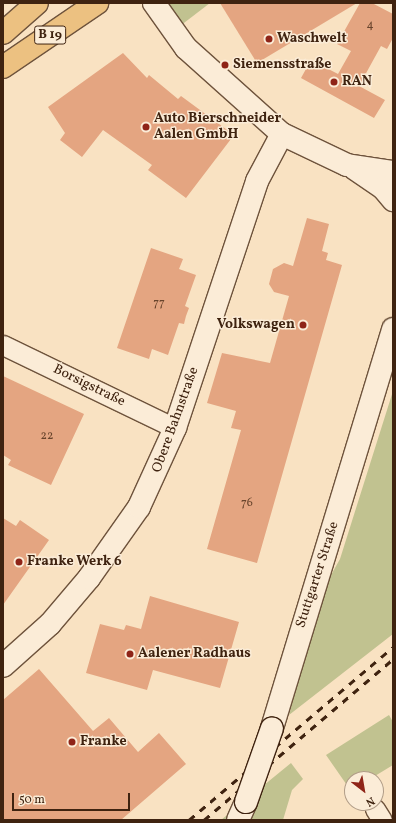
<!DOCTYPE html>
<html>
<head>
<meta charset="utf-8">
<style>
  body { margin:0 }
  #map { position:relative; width:396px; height:823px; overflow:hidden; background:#f9e2c2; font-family:Vollkorn,serif }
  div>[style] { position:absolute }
  .green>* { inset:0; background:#c1c290 }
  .building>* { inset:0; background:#e4a581 }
  .roads { filter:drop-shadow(1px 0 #6e533c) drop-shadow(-1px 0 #6e533c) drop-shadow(0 1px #6e533c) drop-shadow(0 -1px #6e533c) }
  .minor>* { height:19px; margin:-9.5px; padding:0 9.5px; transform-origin:9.5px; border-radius:9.5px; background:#fbecd7 }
  .tertiary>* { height:22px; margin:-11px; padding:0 11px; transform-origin:11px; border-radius:11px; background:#fbecd7 }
  .secondary>* { height:22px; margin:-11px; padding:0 11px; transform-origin:11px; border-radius:11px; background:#fbecd7 }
  .trunk>* { height:22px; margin:-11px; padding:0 11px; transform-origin:11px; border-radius:11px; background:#ecc181 }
  .rail>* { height:3px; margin-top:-1.5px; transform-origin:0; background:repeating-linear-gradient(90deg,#3f2310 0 7px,transparent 0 14px) }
  .bridges { filter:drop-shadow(1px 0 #3f2310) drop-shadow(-1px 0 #3f2310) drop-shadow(0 1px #3f2310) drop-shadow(0 -1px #3f2310) }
  .secondary-bridge>* { height:22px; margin:-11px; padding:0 11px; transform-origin:11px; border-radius:11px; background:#fbecd7 }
  .dots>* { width:11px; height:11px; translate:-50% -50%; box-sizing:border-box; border:2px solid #fbecd7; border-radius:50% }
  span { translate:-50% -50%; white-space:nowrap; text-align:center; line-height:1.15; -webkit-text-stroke:3px #fbecd7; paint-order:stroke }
  .number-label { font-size:12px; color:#68442c }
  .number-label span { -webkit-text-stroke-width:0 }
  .shield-label span { padding:1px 3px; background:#fbecd7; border:1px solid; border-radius:3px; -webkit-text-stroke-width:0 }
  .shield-label { font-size:13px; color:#3f2310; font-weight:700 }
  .poi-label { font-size:14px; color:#3f2310; font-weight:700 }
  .left { translate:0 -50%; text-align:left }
  .right { translate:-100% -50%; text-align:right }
  .street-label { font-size:14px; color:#3f2310 }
  .frame { position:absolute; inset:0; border:4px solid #3f2310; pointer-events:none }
  .north { position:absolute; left:344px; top:771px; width:40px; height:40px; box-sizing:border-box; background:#fbecd7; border:1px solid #b09c87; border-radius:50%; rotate:149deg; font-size:11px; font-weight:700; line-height:16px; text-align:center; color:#3f2310 }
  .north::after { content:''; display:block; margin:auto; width:14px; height:18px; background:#8f2418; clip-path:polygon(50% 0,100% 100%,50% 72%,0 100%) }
  .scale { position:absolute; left:12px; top:793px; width:118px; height:18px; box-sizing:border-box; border:2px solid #3f2310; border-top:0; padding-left:5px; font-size:12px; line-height:14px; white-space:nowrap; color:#3f2310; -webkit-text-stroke:3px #fbecd7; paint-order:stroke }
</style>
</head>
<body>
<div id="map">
  <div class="green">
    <div style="clip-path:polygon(166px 3px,210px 3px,180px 26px)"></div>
    <div style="clip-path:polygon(393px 391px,393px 634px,289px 715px,322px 591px,340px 559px)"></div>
    <div style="clip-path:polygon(389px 715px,393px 722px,393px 765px,370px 779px,352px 779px,351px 791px,326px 755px)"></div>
    <div style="clip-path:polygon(291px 763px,303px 779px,292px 790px,283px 820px,221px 820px)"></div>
  </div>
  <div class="building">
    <div style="clip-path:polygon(220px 3px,357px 3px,257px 63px)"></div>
    <div style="clip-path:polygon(360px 3px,372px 3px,393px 14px,393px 38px,387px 49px,381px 46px,359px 86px,385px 100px,374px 118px,301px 78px,311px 60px,338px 74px,351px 51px,337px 44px)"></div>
    <div style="clip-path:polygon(123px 53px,147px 78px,149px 75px,178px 99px,181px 96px,234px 135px,186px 198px,148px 170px,152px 165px,103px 130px,82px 157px,60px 140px,65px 133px,48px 107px)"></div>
    <div style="clip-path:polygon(307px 218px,329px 224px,322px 251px,328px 253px,326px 260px,342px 265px,257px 563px,207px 549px,241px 430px,231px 428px,236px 411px,207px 403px,222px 353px,270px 363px,289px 296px,274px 292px,269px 284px,273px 269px,284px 263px,293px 266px)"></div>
    <div style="clip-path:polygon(151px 248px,183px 259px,179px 269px,196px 275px,185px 306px,189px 308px,186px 316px,184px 324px,179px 323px,168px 355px,152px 349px,149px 359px,117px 348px)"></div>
    <div style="clip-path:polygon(3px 376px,84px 414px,51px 485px,8px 465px,11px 460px,3px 455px)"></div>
    <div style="clip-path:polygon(3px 518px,16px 526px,20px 520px,49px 540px,3px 605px)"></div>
    <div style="clip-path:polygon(150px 596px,239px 622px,220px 688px,153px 670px,147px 690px,86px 673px,100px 624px,124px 630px,126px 625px,141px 629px)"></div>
    <div style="clip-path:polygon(39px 669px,93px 731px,109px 718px,138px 752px,159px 733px,186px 764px,121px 820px,3px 820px,3px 700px)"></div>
  </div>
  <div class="roads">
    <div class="minor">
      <div style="left:3px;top:345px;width:191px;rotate:25.8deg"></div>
      <div style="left:375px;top:809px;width:13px;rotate:58deg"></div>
    </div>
    <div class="tertiary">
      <div style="left:154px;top:3px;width:55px;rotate:54.6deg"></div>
      <div style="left:186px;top:48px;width:129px;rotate:41.9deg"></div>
      <div style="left:282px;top:134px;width:72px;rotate:25.5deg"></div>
      <div style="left:347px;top:165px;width:47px;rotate:8.7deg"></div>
      <div style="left:355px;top:169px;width:34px;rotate:34deg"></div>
      <div style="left:383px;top:188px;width:16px;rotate:50deg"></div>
      <div style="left:3px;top:666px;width:63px;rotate:-41.8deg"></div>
      <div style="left:50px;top:624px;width:60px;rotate:-49.7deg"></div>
      <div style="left:89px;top:578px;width:87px;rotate:-54.8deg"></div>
      <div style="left:139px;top:507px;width:87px;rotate:-65.5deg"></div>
      <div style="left:175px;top:428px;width:260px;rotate:-71.6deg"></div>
      <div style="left:257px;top:181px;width:53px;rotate:-62deg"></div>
    </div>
    <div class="secondary">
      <div style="left:272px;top:728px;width:417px;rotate:-73.1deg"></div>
      <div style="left:238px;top:820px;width:20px;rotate:-66deg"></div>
    </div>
    <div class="trunk">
      <div style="left:3px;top:33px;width:45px;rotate:-41.4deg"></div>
      <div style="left:3px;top:67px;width:114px;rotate:-34.2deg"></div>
    </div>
  </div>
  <div class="rail">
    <div style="left:189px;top:820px;width:267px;rotate:-40.3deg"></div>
    <div style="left:204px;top:820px;width:248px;rotate:-40.4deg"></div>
  </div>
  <div class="bridges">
    <div class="secondary-bridge">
      <div style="left:246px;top:802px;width:78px;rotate:-70.6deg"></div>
    </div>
  </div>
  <div class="dots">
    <div style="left:269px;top:39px;background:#8f2418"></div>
    <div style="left:225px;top:65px;background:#8f2418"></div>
    <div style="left:334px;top:82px;background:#8f2418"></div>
    <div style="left:146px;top:127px;background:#8f2418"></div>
    <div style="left:303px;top:325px;background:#8f2418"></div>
    <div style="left:19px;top:562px;background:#8f2418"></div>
    <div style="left:130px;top:654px;background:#8f2418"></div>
    <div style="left:72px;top:742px;background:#8f2418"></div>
  </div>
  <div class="number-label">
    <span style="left:370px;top:26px">4</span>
    <span style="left:159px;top:304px">77</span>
    <span style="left:47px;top:437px">22</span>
    <span style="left:247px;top:504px">76</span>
  </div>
  <div class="shield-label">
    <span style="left:50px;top:35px">B 19</span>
  </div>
  <div class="poi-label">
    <span class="left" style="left:277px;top:39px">Waschwelt</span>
    <span class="left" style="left:233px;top:65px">Siemensstraße</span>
    <span class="left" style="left:342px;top:82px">RAN</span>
    <span class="left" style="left:154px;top:127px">Auto Bierschneider<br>Aalen GmbH</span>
    <span class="right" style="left:295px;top:325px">Volkswagen</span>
    <span class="left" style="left:27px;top:562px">Franke Werk 6</span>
    <span class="left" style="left:138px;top:654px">Aalener Radhaus</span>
    <span class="left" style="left:80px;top:742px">Franke</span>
  </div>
  <div class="street-label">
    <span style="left:89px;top:386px;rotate:26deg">Borsigstraße</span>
    <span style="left:176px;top:420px;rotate:-70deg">Obere Bahnstraße</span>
    <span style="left:318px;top:575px;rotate:-72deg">Stuttgarter Straße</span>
  </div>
  <div class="frame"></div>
  <div class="north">N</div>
  <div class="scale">50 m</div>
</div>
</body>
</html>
